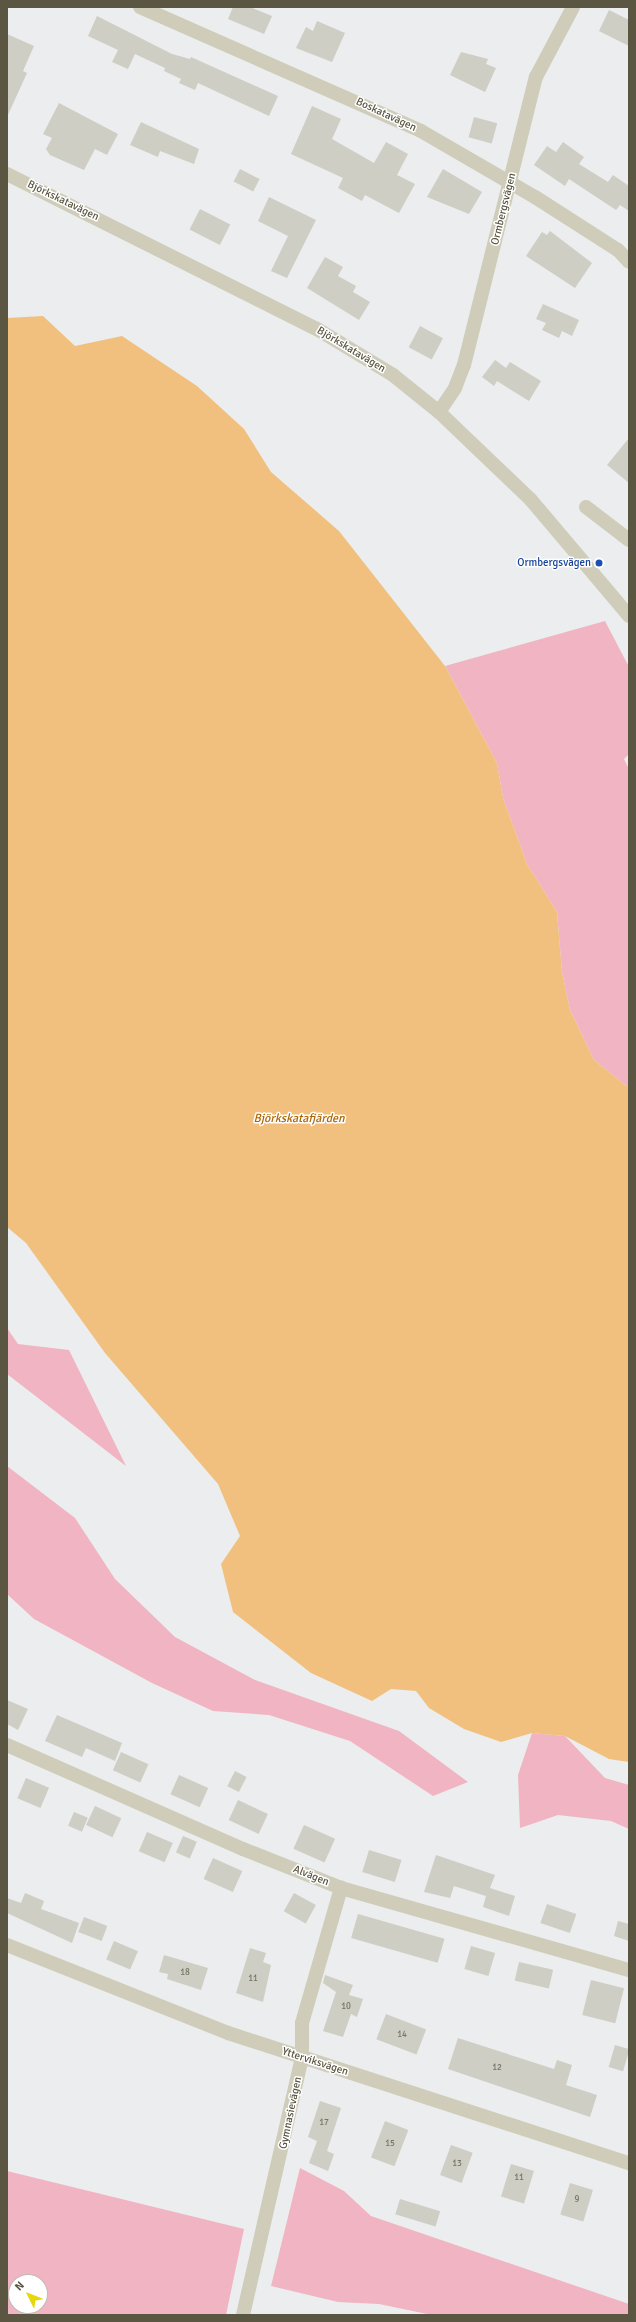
<!DOCTYPE html>
<html>
<head>
<meta charset="utf-8">
<style>
  body { margin:0 }
  #map { position:relative; width:636px; height:2322px; overflow:hidden; background:#ebedee; font-family:Signika,sans-serif }
  div>[style] { position:absolute }
  .green>* { inset:0; background:#f1b4c3 }
  .water>* { inset:0; background:#f1c07e }
  .building>* { inset:0; background:#cecec4; transform-origin:0 0 }
  .minor>* { height:14px; margin:-7px; padding:0 7px; transform-origin:7px; border-radius:7px; background:#cfccba }
  .dots>* { width:11px; height:11px; translate:-50% -50%; box-sizing:border-box; border:2px solid #fff; border-radius:50% }
  span { translate:-50% -50%; white-space:nowrap; text-align:center; line-height:1.15; -webkit-text-stroke:3px #fff; paint-order:stroke }
  .number-label { font-size:9px; color:#777462 }
  .number-label span { -webkit-text-stroke-width:0 }
  .street-label { font-size:11px; color:#5a5642 }
  .transit-label { font-size:11px; color:#164399 }
  .right { translate:-100% -50%; text-align:right }
  .water-label { font-size:12px; color:#ac6503; font-style:italic }
  .frame { position:absolute; inset:0; border:8px solid #5a5642; pointer-events:none }
  .north { position:absolute; left:8px; top:2274px; width:40px; height:40px; box-sizing:border-box; background:#fff; border:1px solid #bdbbb3; border-radius:50%; rotate:313deg; font-size:11px; font-weight:700; line-height:16px; text-align:center; color:#5a5642 }
  .north::after { content:''; display:block; margin:auto; width:14px; height:18px; background:#e7d80c; clip-path:polygon(50% 0,100% 100%,50% 72%,0 100%) }
</style>
</head>
<body>
<div id="map">
  <div class="green">
    <div style="clip-path:polygon(605px 621px,629px 667px,629px 754px,624px 759px,629px 769px,629px 1088px,594px 1060px,570px 1010px,562px 972px,557px 912px,527px 864px,503px 798px,497px 763px,445px 666px)"></div>
    <div style="clip-path:polygon(7px 1328px,18px 1344px,69px 1350px,126px 1466px,7px 1374px)"></div>
    <div style="clip-path:polygon(7px 1466px,75px 1518px,115px 1579px,175px 1637px,255px 1680px,399px 1731px,468px 1782px,433px 1796px,350px 1741px,269px 1715px,213px 1711px,152px 1683px,34px 1619px,7px 1594px)"></div>
    <div style="clip-path:polygon(532px 1733px,565px 1736px,605px 1778px,629px 1785px,629px 1829px,611px 1821px,558px 1815px,520px 1828px,518px 1775px)"></div>
    <div style="clip-path:polygon(300px 2168px,344px 2191px,371px 2216px,629px 2304px,629px 2315px,432px 2315px,379px 2304px,338px 2302px,271px 2286px)"></div>
    <div style="clip-path:polygon(evenodd,7px 2171px,244px 2229px,226px 2315px,7px 2315px,7px 2171px,16px 2282px,40px 2282px,40px 2306px,16px 2306px,16px 2282px)"></div>
  </div>
  <div class="water">
    <div style="clip-path:polygon(43px 316px,75px 346px,122px 336px,197px 386px,244px 429px,271px 472px,339px 531px,445px 666px,497px 763px,503px 798px,527px 864px,557px 912px,562px 972px,570px 1010px,594px 1060px,629px 1088px,629px 1762px,609px 1759px,565px 1736px,532px 1733px,501px 1742px,464px 1729px,429px 1708px,416px 1691px,391px 1689px,372px 1701px,311px 1673px,233px 1612px,221px 1564px,240px 1536px,218px 1484px,105px 1353px,26px 1243px,7px 1227px,7px 318px)"></div>
  </div>
  <div class="building">
    <div style="clip-path:polygon(233px 7px,250px 7px,272px 16px,264px 34px,228px 19px)"></div>
    <div style="clip-path:polygon(609px 10px,629px 20px,629px 46px,599px 31px)"></div>
    <div style="clip-path:polygon(97px 16px,172px 54px,190px 59px,191px 57px,278px 96px,269px 116px,198px 83px,195px 90px,179px 83px,181px 79px,164px 71px,165px 68px,135px 54px,128px 69px,112px 62px,118px 50px,88px 36px)"></div>
    <div style="clip-path:polygon(317px 21px,345px 33px,332px 62px,296px 48px,306px 27px,313px 31px)"></div>
    <div style="clip-path:polygon(7px 34px,34px 46px,23px 71px,27px 73px,7px 117px)"></div>
    <div style="clip-path:polygon(461px 52px,488px 59px,486px 64px,496px 68px,485px 92px,450px 75px)"></div>
    <div style="clip-path:polygon(59px 103px,118px 134px,107px 155px,95px 149px,84px 170px,50px 155px,46px 149px,52px 138px,43px 134px)"></div>
    <div style="clip-path:polygon(312px 106px,341px 119px,332px 139px,374px 163px,386px 142px,408px 154px,397px 175px,415px 184px,399px 213px,365px 195px,362px 201px,338px 188px,343px 178px,291px 154px)"></div>
    <div style="left:474px;top:117px;width:24px;height:21px;rotate:15deg"></div>
    <div style="clip-path:polygon(141px 122px,199px 149px,194px 164px,160px 151px,158px 157px,130px 145px)"></div>
    <div style="clip-path:polygon(563px 142px,584px 157px,579px 164px,608px 182px,613px 175px,629px 186px,629px 211px,620px 205px,616px 210px,569px 179px,565px 186px,534px 165px,547px 146px,556px 152px)"></div>
    <div style="left:240px;top:169px;width:22px;height:14px;rotate:27deg"></div>
    <div style="clip-path:polygon(443px 169px,482px 192px,469px 214px,427px 197px)"></div>
    <div style="clip-path:polygon(269px 197px,316px 220px,287px 278px,271px 271px,288px 236px,258px 221px)"></div>
    <div style="left:200px;top:209px;width:34px;height:23px;rotate:27deg"></div>
    <div style="clip-path:polygon(550px 231px,592px 263px,575px 288px,526px 256px,542px 232px,547px 235px)"></div>
    <div style="clip-path:polygon(325px 257px,343px 267px,338px 276px,356px 286px,353px 292px,370px 302px,359px 320px,307px 288px)"></div>
    <div style="clip-path:polygon(543px 304px,579px 320px,572px 336px,562px 331px,559px 338px,542px 330px,546px 323px,536px 319px)"></div>
    <div style="left:420px;top:326px;width:26px;height:24px;rotate:28deg"></div>
    <div style="clip-path:polygon(495px 360px,506px 368px,510px 362px,541px 381px,529px 401px,497px 381px,494px 386px,482px 377px)"></div>
    <div style="clip-path:polygon(629px 438px,629px 483px,607px 465px)"></div>
    <div style="clip-path:polygon(7px 1700px,28px 1709px,18px 1730px,7px 1724px)"></div>
    <div style="clip-path:polygon(57px 1715px,122px 1743px,115px 1761px,86px 1748px,82px 1757px,45px 1741px)"></div>
    <div style="left:121px;top:1752px;width:30px;height:20px;rotate:24deg"></div>
    <div style="left:235px;top:1771px;width:13px;height:17px;rotate:27deg"></div>
    <div style="left:179px;top:1775px;width:32px;height:21px;rotate:24deg"></div>
    <div style="left:26px;top:1778px;width:25px;height:22px;rotate:23deg"></div>
    <div style="left:238px;top:1800px;width:33px;height:22px;rotate:25deg"></div>
    <div style="left:95px;top:1806px;width:29px;height:21px;rotate:25deg"></div>
    <div style="left:74px;top:1812px;width:15px;height:15px;rotate:23deg"></div>
    <div style="left:304px;top:1825px;width:34px;height:26px;rotate:24deg"></div>
    <div style="left:147px;top:1832px;width:28px;height:21px;rotate:23deg"></div>
    <div style="left:183px;top:1836px;width:15px;height:18px;rotate:23deg"></div>
    <div style="left:369px;top:1850px;width:34px;height:23px;rotate:17deg"></div>
    <div style="clip-path:polygon(436px 1855px,495px 1875px,490px 1888px,515px 1896px,509px 1916px,483px 1907px,486px 1896px,454px 1886px,450px 1898px,424px 1892px)"></div>
    <div style="left:213px;top:1858px;width:32px;height:23px;rotate:24deg"></div>
    <div style="clip-path:polygon(25px 1893px,44px 1901px,41px 1909px,79px 1923px,72px 1943px,7px 1913px,7px 1898px,21px 1903px)"></div>
    <div style="left:294px;top:1893px;width:25px;height:21px;rotate:29deg"></div>
    <div style="left:547px;top:1904px;width:31px;height:20px;rotate:19deg"></div>
    <div style="left:358px;top:1914px;width:90px;height:25px;rotate:16deg"></div>
    <div style="left:84px;top:1917px;width:25px;height:16px;rotate:21deg"></div>
    <div style="clip-path:polygon(618px 1921px,629px 1924px,629px 1941px,614px 1936px)"></div>
    <div style="left:114px;top:1941px;width:26px;height:20px;rotate:23deg"></div>
    <div style="left:471px;top:1946px;width:25px;height:24px;rotate:16deg"></div>
    <div style="clip-path:polygon(250px 1948px,266px 1953px,263px 1962px,271px 1965px,263px 2002px,236px 1993px)"></div>
    <div style="clip-path:polygon(164px 1955px,208px 1968px,201px 1990px,167px 1979px,168px 1974px,159px 1972px)"></div>
    <div style="left:519px;top:1962px;width:35px;height:19px;rotate:13deg"></div>
    <div style="clip-path:polygon(325px 1975px,353px 1985px,349px 1995px,363px 1999px,357px 2017px,351px 2014px,343px 2037px,323px 2031px,336px 1992px,323px 1983px)"></div>
    <div style="left:591px;top:1980px;width:34px;height:36px;rotate:14deg"></div>
    <div style="left:386px;top:2014px;width:43px;height:27px;rotate:21deg"></div>
    <div style="clip-path:polygon(458px 2038px,554px 2069px,557px 2060px,572px 2065px,566px 2085px,597px 2095px,590px 2117px,448px 2069px)"></div>
    <div style="left:615px;top:2045px;width:15px;height:23px;rotate:16deg"></div>
    <div style="clip-path:polygon(320px 2101px,341px 2108px,327px 2151px,334px 2154px,328px 2171px,309px 2163px,317px 2141px,308px 2137px)"></div>
    <div style="left:385px;top:2121px;width:25px;height:39px;rotate:21deg"></div>
    <div style="left:451px;top:2145px;width:23px;height:32px;rotate:20deg"></div>
    <div style="left:511px;top:2164px;width:24px;height:34px;rotate:17deg"></div>
    <div style="left:570px;top:2183px;width:24px;height:33px;rotate:17deg"></div>
    <div style="left:400px;top:2199px;width:42px;height:16px;rotate:17deg"></div>
  </div>
  <div class="minor">
    <div style="left:140px;top:7px;width:307px;rotate:23.8deg"></div>
    <div style="left:421px;top:131px;width:132px;rotate:30.1deg"></div>
    <div style="left:535px;top:197px;width:98px;rotate:32.6deg"></div>
    <div style="left:618px;top:250px;width:16px;rotate:47deg"></div>
    <div style="left:7px;top:174px;width:347px;rotate:26.6deg"></div>
    <div style="left:317px;top:329px;width:89px;rotate:31.2deg"></div>
    <div style="left:393px;top:375px;width:59px;rotate:38.8deg"></div>
    <div style="left:439px;top:412px;width:127px;rotate:43.7deg"></div>
    <div style="left:531px;top:500px;width:152px;rotate:49.8deg"></div>
    <div style="left:439px;top:412px;width:29px;rotate:-56deg"></div>
    <div style="left:455px;top:388px;width:25px;rotate:-69deg"></div>
    <div style="left:464px;top:365px;width:297px;rotate:-76deg"></div>
    <div style="left:536px;top:77px;width:79px;rotate:-62.1deg"></div>
    <div style="left:586px;top:507px;width:54px;rotate:37.5deg"></div>
    <div style="left:7px;top:1745px;width:258px;rotate:23.8deg"></div>
    <div style="left:243px;top:1849px;width:105px;rotate:21.7deg"></div>
    <div style="left:341px;top:1888px;width:299px;rotate:15.9deg"></div>
    <div style="left:7px;top:1945px;width:238px;rotate:21.7deg"></div>
    <div style="left:228px;top:2033px;width:422px;rotate:18deg"></div>
    <div style="left:243px;top:2315px;width:264px;rotate:-77.1deg"></div>
    <div style="left:302px;top:2058px;width:35px;rotate:-90deg"></div>
    <div style="left:302px;top:2023px;width:141px;rotate:-73.9deg"></div>
  </div>
  <div class="dots">
    <div style="left:599px;top:563px;background:#1a4fb4"></div>
  </div>
  <div class="number-label">
    <span style="left:185px;top:1973px">18</span>
    <span style="left:253px;top:1979px">11</span>
    <span style="left:346px;top:2007px">10</span>
    <span style="left:402px;top:2035px">14</span>
    <span style="left:497px;top:2068px">12</span>
    <span style="left:324px;top:2123px">17</span>
    <span style="left:390px;top:2144px">15</span>
    <span style="left:457px;top:2164px">13</span>
    <span style="left:519px;top:2178px">11</span>
    <span style="left:577px;top:2200px">9</span>
  </div>
  <div class="street-label">
    <span style="left:386px;top:115px;rotate:25deg">Boskatavägen</span>
    <span style="left:63px;top:201px;rotate:26deg">Björkskatavägen</span>
    <span style="left:504px;top:209px;rotate:-76deg">Ormbergsvägen</span>
    <span style="left:351px;top:350px;rotate:31deg">Björkskatavägen</span>
    <span style="left:311px;top:1876px;rotate:22deg">Alvägen</span>
    <span style="left:315px;top:2062px;rotate:18deg">Ytterviksvägen</span>
    <span style="left:291px;top:2113px;rotate:-78deg">Gymnasievägen</span>
  </div>
  <div class="transit-label">
    <span class="right" style="left:591px;top:563px">Ormbergsvägen</span>
  </div>
  <div class="water-label">
    <span style="left:299px;top:1119px">Björkskatafjärden</span>
  </div>
  <div class="frame"></div>
  <div class="north">N</div>
</div>
</body>
</html>
